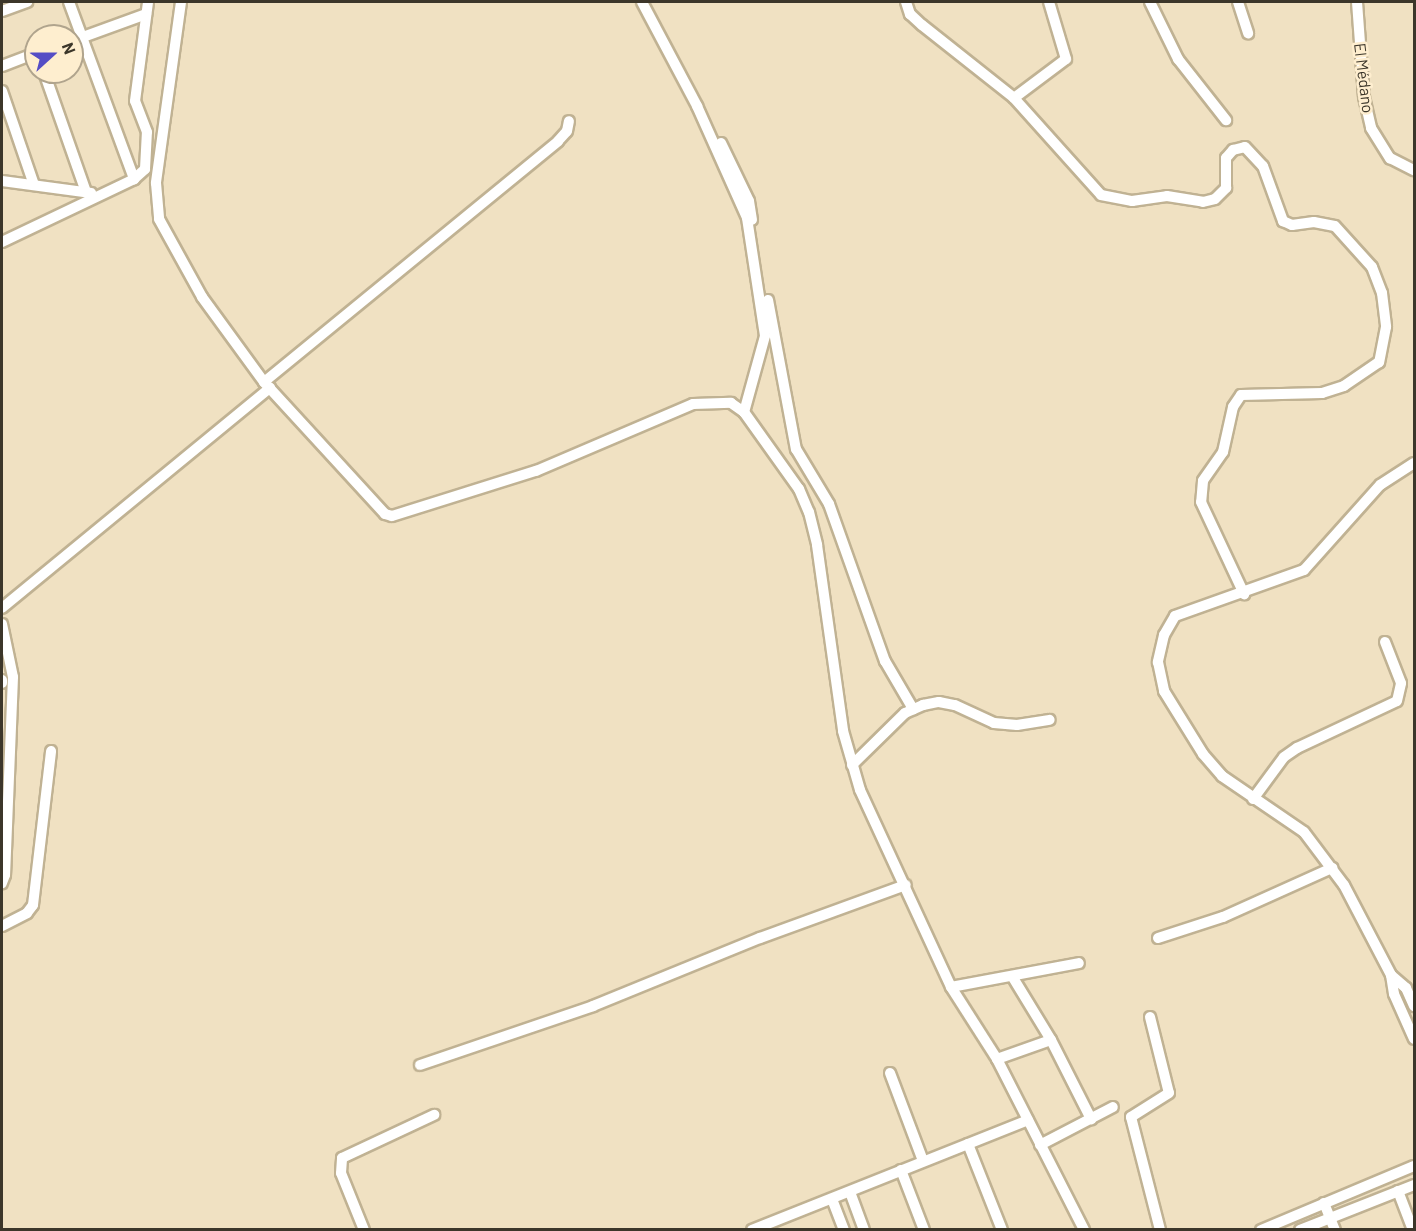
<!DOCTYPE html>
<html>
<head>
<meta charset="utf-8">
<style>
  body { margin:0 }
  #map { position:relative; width:1416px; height:1231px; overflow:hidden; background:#f0e1c2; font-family:Barlow,sans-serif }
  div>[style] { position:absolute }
  .roads { filter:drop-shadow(2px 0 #c0b293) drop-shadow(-2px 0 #c0b293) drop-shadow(0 2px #c0b293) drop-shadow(0 -2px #c0b293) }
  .minor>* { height:10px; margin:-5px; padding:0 5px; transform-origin:5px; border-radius:5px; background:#fff }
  span { translate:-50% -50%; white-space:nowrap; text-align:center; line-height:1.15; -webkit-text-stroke:5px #feeecf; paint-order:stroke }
  .street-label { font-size:16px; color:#3c362a }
  .frame { position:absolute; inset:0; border:3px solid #3c362a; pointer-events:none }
  .north { position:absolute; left:24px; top:24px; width:60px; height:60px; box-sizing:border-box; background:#feeecf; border:2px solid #b0a48d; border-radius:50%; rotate:69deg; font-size:16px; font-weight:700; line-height:24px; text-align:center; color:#3c362a }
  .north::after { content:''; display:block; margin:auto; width:21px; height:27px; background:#554dc5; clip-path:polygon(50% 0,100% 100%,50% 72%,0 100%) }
</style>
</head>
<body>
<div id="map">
  <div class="roads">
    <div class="minor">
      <div style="left:69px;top:2px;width:189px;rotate:69.8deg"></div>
      <div style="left:181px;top:2px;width:183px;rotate:97.9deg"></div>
      <div style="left:156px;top:183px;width:36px;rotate:85deg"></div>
      <div style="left:159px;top:219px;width:89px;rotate:61.1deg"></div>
      <div style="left:202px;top:297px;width:105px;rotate:53.9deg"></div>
      <div style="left:264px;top:382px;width:380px;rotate:-39.3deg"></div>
      <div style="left:558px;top:141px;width:13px;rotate:-48deg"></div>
      <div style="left:567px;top:131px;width:10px;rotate:-79deg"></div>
      <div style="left:642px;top:2px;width:118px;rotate:62.1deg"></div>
      <div style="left:697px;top:106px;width:123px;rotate:65.9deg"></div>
      <div style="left:747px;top:218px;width:119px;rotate:81.3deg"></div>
      <div style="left:765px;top:336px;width:79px;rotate:105.4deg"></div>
      <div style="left:744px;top:412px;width:95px;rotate:54.5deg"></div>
      <div style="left:799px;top:489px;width:25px;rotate:67deg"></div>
      <div style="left:809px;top:512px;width:34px;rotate:76deg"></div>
      <div style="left:817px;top:545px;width:188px;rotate:82deg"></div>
      <div style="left:843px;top:731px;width:61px;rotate:73.9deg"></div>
      <div style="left:860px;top:790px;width:217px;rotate:65.2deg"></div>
      <div style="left:951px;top:987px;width:85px;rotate:57.4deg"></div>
      <div style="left:997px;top:1059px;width:192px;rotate:63deg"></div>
      <div style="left:906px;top:2px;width:13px;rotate:72deg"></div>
      <div style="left:910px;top:14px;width:16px;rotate:43deg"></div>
      <div style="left:922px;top:25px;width:117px;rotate:38.4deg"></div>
      <div style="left:1014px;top:98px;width:130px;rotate:48.1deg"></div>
      <div style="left:1101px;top:195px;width:32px;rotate:11deg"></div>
      <div style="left:1132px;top:201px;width:35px;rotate:-8deg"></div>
      <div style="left:1167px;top:196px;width:36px;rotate:9deg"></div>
      <div style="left:1203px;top:202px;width:12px;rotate:-14deg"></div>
      <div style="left:1215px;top:199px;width:16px;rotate:-45deg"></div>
      <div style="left:1226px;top:188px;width:30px;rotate:-90deg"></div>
      <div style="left:1226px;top:158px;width:11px;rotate:-49deg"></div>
      <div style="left:1233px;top:150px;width:12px;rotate:-14deg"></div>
      <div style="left:1245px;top:147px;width:26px;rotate:47deg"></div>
      <div style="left:1263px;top:166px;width:59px;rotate:70deg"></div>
      <div style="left:1283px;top:221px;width:10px;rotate:24deg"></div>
      <div style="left:1292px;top:225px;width:22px;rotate:-8deg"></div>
      <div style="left:1314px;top:222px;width:21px;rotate:11deg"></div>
      <div style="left:1335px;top:226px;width:55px;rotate:47.9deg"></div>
      <div style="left:1372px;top:267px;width:28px;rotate:69deg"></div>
      <div style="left:1382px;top:293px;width:34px;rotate:83deg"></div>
      <div style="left:1386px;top:327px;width:36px;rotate:101deg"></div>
      <div style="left:1379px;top:362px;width:42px;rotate:145.6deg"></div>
      <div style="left:1344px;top:386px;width:23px;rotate:162deg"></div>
      <div style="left:1322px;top:393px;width:81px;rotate:178.6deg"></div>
      <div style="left:1241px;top:395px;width:14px;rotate:124deg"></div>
      <div style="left:1233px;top:407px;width:46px;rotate:102.5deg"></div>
      <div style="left:1223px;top:452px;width:35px;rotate:125deg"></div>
      <div style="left:1203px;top:481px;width:21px;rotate:95deg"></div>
      <div style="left:1201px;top:502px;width:102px;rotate:64.9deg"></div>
      <div style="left:1150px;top:2px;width:64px;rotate:63.8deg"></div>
      <div style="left:1178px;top:59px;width:78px;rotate:51.8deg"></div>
      <div style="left:1238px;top:2px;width:33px;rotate:72deg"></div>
      <div style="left:1357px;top:2px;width:95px;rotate:85.8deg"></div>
      <div style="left:1364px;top:97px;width:32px;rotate:77deg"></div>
      <div style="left:1371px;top:128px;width:36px;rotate:58deg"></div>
      <div style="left:1390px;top:158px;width:27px;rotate:27deg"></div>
      <div style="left:2px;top:11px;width:27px;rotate:-20deg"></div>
      <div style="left:72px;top:41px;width:79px;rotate:-20deg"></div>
      <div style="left:2px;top:66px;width:36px;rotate:-21deg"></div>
      <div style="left:44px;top:72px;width:127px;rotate:70.7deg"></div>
      <div style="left:2px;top:91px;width:99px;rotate:71.2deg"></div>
      <div style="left:1014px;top:98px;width:65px;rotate:-36.9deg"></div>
      <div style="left:1066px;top:59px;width:59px;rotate:-106.6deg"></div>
      <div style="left:721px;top:143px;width:64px;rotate:64.2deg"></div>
      <div style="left:749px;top:201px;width:19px;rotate:81deg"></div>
      <div style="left:2px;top:181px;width:90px;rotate:7.7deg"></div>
      <div style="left:2px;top:242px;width:146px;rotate:-25.5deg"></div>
      <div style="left:134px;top:179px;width:15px;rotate:-42deg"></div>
      <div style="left:145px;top:169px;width:37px;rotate:-87deg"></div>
      <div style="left:147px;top:132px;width:33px;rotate:-111deg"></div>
      <div style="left:135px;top:101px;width:100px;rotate:-82.5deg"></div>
      <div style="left:768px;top:300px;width:152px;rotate:79.4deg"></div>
      <div style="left:796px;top:449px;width:64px;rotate:59deg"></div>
      <div style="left:829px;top:504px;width:167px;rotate:70.4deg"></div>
      <div style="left:885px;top:661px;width:56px;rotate:59.7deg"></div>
      <div style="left:264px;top:382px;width:179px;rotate:47.5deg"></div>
      <div style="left:385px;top:514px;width:7px;rotate:16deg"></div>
      <div style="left:392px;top:516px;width:151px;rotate:-17.4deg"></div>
      <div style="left:536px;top:471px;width:171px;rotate:-23.1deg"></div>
      <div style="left:693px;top:404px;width:38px;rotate:-2deg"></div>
      <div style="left:731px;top:403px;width:16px;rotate:35deg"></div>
      <div style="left:1414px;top:463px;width:40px;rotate:147.1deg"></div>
      <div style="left:1380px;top:485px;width:114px;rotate:131.8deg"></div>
      <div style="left:1304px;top:570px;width:137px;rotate:160.4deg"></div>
      <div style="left:1175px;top:616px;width:22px;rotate:120deg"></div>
      <div style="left:1164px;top:635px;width:28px;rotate:103deg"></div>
      <div style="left:1158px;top:662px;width:30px;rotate:78deg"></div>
      <div style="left:1164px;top:691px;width:74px;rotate:58.2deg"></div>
      <div style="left:1203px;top:754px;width:29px;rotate:49deg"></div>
      <div style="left:1222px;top:776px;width:99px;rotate:34.3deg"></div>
      <div style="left:1304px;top:832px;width:66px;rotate:53deg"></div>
      <div style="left:1344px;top:885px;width:102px;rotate:62.4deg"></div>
      <div style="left:1391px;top:975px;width:20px;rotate:41deg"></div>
      <div style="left:1406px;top:988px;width:20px;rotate:66deg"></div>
      <div style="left:2px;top:608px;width:347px;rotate:-39.4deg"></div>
      <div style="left:2px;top:624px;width:54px;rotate:78.3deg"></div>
      <div style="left:13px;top:677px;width:198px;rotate:92.3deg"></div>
      <div style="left:5px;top:875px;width:9px;rotate:111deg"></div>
      <div style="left:2px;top:680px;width:3px;rotate:90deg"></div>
      <div style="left:852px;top:765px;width:74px;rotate:-44.5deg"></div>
      <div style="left:905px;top:713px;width:20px;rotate:-24deg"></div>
      <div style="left:923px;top:705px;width:16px;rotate:-11deg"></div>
      <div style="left:939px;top:702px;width:16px;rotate:11deg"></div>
      <div style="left:955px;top:705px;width:43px;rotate:24.8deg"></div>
      <div style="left:994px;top:723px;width:23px;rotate:5deg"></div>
      <div style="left:1017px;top:725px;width:33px;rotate:-9deg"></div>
      <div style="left:1253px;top:799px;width:52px;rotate:-53.6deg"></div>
      <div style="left:1284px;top:757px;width:16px;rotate:-35deg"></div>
      <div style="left:1297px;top:748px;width:110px;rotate:-25.2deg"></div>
      <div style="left:1397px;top:701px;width:18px;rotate:-77deg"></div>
      <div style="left:1401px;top:683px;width:44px;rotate:-111.3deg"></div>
      <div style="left:2px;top:926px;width:28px;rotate:-27deg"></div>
      <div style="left:27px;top:913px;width:10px;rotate:-53deg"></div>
      <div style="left:33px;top:905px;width:155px;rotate:-83.3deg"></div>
      <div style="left:1158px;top:938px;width:68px;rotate:-17.9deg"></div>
      <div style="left:1223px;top:917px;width:120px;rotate:-24.2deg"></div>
      <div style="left:1391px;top:975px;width:19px;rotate:81deg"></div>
      <div style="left:1394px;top:994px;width:49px;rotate:66deg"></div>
      <div style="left:1012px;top:976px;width:75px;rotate:58.6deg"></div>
      <div style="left:1051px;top:1040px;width:89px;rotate:63.1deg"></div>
      <div style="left:951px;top:987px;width:130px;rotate:-10.6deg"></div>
      <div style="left:1150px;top:1017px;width:78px;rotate:76deg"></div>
      <div style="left:1169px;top:1093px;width:45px;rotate:147.7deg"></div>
      <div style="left:1131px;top:1117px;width:117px;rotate:75.6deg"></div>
      <div style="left:997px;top:1059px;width:57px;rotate:-19.4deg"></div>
      <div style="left:420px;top:1065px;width:183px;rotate:-18.8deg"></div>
      <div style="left:593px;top:1006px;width:180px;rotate:-22.2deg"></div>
      <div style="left:760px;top:938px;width:155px;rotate:-20deg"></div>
      <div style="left:890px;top:1073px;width:94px;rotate:69.4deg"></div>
      <div style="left:968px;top:1144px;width:92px;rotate:68.4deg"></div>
      <div style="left:1040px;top:1145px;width:82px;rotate:-27.5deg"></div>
      <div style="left:901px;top:1170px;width:64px;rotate:69deg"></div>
      <div style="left:1398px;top:1191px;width:42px;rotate:69deg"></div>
      <div style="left:850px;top:1192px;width:40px;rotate:69.8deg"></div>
      <div style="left:832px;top:1199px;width:33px;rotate:69deg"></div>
      <div style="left:1324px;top:1203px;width:29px;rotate:68deg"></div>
      <div style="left:364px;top:1230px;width:61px;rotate:-112deg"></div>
      <div style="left:341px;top:1173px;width:15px;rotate:-86deg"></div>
      <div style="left:342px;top:1158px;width:102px;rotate:-25.1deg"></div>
      <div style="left:752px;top:1230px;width:297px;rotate:-21.7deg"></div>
      <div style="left:1261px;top:1230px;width:166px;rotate:-22.7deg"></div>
      <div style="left:1300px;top:1230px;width:123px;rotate:-21.5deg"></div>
    </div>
  </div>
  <div class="street-label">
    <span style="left:1364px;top:78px;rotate:83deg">El Médano</span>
  </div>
  <div class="frame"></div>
  <div class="north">N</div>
</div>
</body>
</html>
